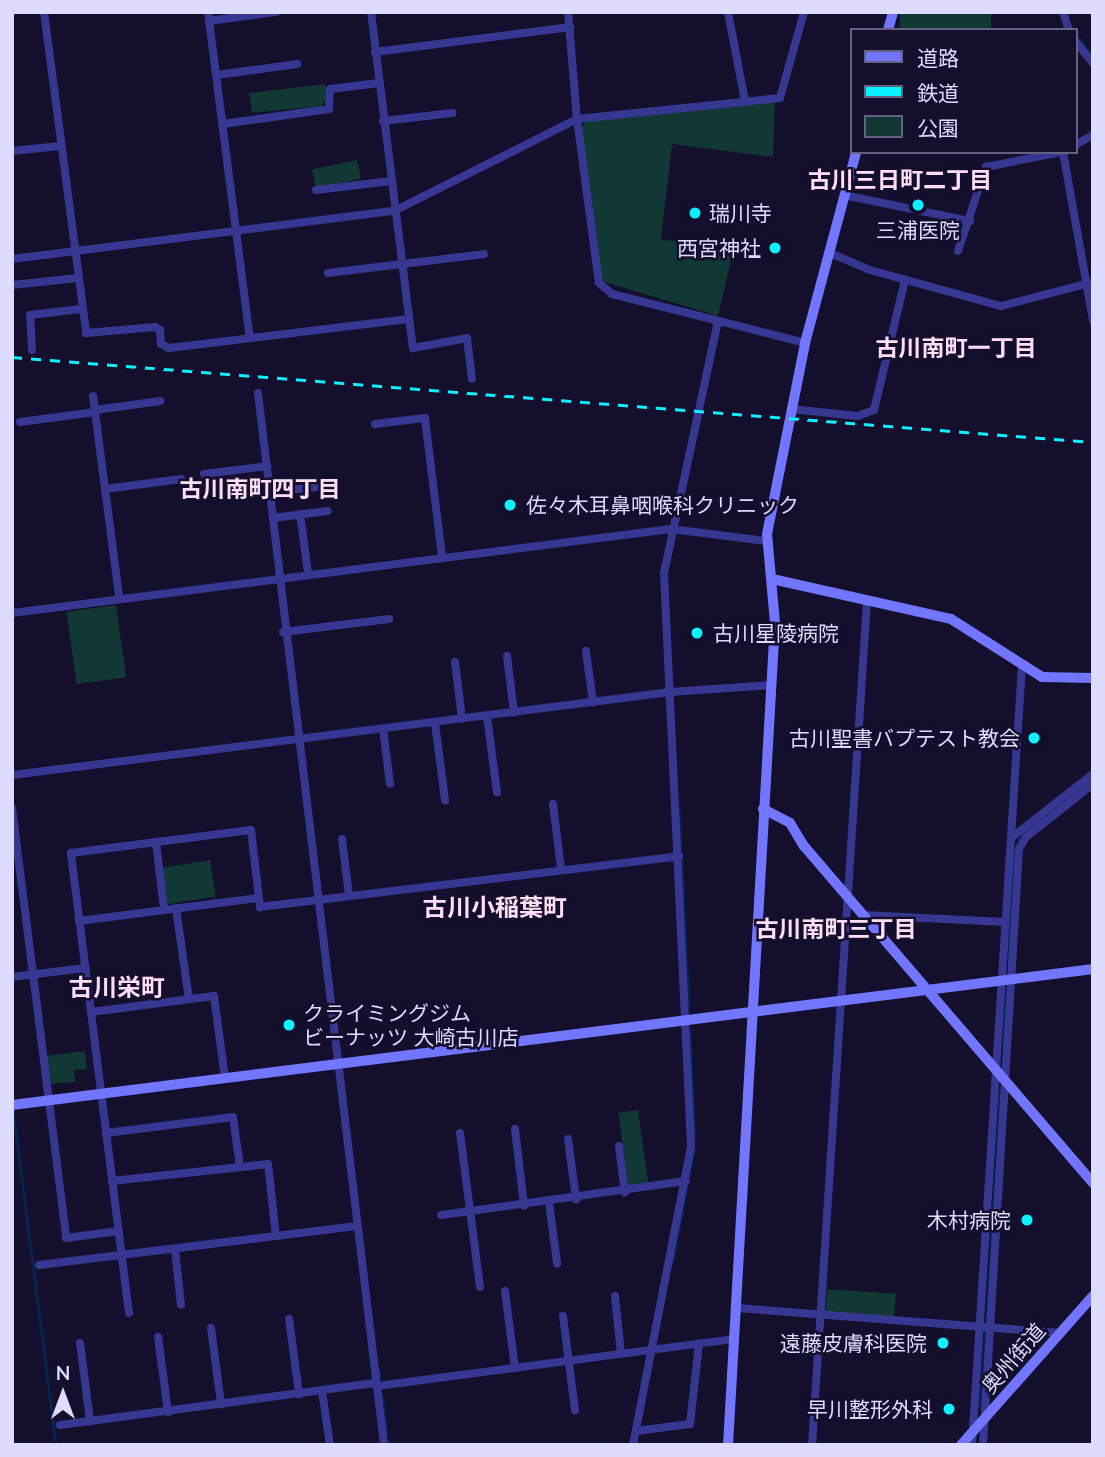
<!DOCTYPE html>
<html>
<head>
<meta charset="utf-8">
<style>
  body { margin:0 }
  #map { position:relative; width:1105px; height:1457px; overflow:hidden; background:#130f2d; font-family:Lato,"Noto Sans JP",sans-serif }
  div>[style] { position:absolute }
  .green>* { inset:0; background:#113835; transform-origin:0 0 }
  .stream>* { height:2.5px; margin:-1.25px; padding:0 1.25px; transform-origin:1.25px; border-radius:1.25px; background:#062450 }
  .street>* { height:8px; margin:-4px; padding:0 4px; transform-origin:4px; border-radius:4px; background:#363791 }
  .secondary>* { height:10px; margin:-5px; padding:0 5px; transform-origin:5px; border-radius:5px; background:#7276ff }
  .rail>* { height:2.5px; margin-top:-1.25px; transform-origin:0; background:repeating-linear-gradient(90deg,#07f3ff 0 10px,transparent 0 19px) }
  .dots>* { width:19px; height:19px; translate:-50% -50%; box-sizing:border-box; border:4px solid #130f2d; border-radius:50% }
  span { translate:-50% -50%; white-space:nowrap; text-align:center; line-height:1.15; -webkit-text-stroke:5px #130f2d; paint-order:stroke }
  .poi-label { font-size:21px; color:#dddbff }
  .left { translate:0 -50%; text-align:left }
  .right { translate:-100% -50%; text-align:right }
  .street-label { font-size:21px; color:#dddbff }
  .neighbourhood-label { font-size:23px; color:#ffddf4; font-weight:700 }
  .quarter-label { font-size:24px; color:#ffddf4; font-weight:700 }
  .frame { position:absolute; inset:0; border:14px solid #dddbff; pointer-events:none }
  .legend { position:absolute; left:850px; top:28px; width:228px; height:126px; box-sizing:border-box; background:#130f2d; border:2px solid #646181; margin:0; padding:9px 12px; list-style:none; font-size:21px; color:#dddbff }
  .legend li { display:flex; align-items:center; gap:14px; height:35px }
  .legend b { width:35px; border:2px solid #646181 }
  .north { position:absolute; left:28px; top:1359px; width:70px; height:70px; -webkit-text-stroke:5px #130f2d; paint-order:stroke; rotate:0deg; font-size:19px; font-weight:700; line-height:28px; text-align:center; color:#dddbff }
  .north::after { content:''; display:block; margin:auto; width:24px; height:32px; background:#dddbff; clip-path:polygon(50% 0,100% 100%,50% 72%,0 100%) }
</style>
</head>
<body>
<div id="map">
  <div class="green">
    <div style="left:900px;top:12px;width:91px;height:18px"></div>
    <div style="clip-path:polygon(325px 84px,327px 99px,321px 106px,252px 113px,249px 93px)"></div>
    <div style="clip-path:polygon(775px 101px,773px 157px,672px 144px,661px 240px,698px 242px,699px 251px,732px 256px,718px 316px,601px 281px,581px 128px,586px 121px)"></div>
    <div style="left:357px;top:160px;width:19px;height:46px;rotate:78deg"></div>
    <div style="left:116px;top:605px;width:73px;height:50px;rotate:82deg"></div>
    <div style="left:210px;top:860px;width:37px;height:49px;rotate:81deg"></div>
    <div style="clip-path:polygon(85px 1051px,87px 1069px,74px 1070px,75px 1082px,49px 1084px,45px 1056px)"></div>
    <div style="left:638px;top:1110px;width:73px;height:20px;rotate:82deg"></div>
    <div style="left:827px;top:1289px;width:69px;height:24px;rotate:4deg"></div>
  </div>
  <div class="stream">
    <div style="left:1075px;top:33px;width:29px;rotate:52deg"></div>
    <div style="left:679px;top:807px;width:199px;rotate:87.1deg"></div>
    <div style="left:1008px;top:959px;width:107px;rotate:-86.8deg"></div>
    <div style="left:1014px;top:852px;width:18px;rotate:-68deg"></div>
    <div style="left:690px;top:1031px;width:108px;rotate:87.3deg"></div>
    <div style="left:1003px;top:1048px;width:56px;rotate:-86.9deg"></div>
    <div style="left:13px;top:1108px;width:340px;rotate:82.7deg"></div>
    <div style="left:672px;top:1263px;width:116px;rotate:-79.1deg"></div>
    <div style="left:986px;top:1324px;width:235px;rotate:-86.6deg"></div>
    <div style="left:379px;top:1369px;width:9px;rotate:84deg"></div>
    <div style="left:382px;top:1393px;width:42px;rotate:83.2deg"></div>
    <div style="left:980px;top:1409px;width:79px;rotate:-86.4deg"></div>
    <div style="left:388px;top:1441px;width:4px;rotate:76deg"></div>
  </div>
  <div class="street">
    <div style="left:44px;top:12px;width:324px;rotate:82.5deg"></div>
    <div style="left:86px;top:333px;width:69px;rotate:-5deg"></div>
    <div style="left:155px;top:327px;width:6px;rotate:31deg"></div>
    <div style="left:160px;top:330px;width:14px;rotate:86deg"></div>
    <div style="left:161px;top:344px;width:9px;rotate:27deg"></div>
    <div style="left:169px;top:348px;width:241px;rotate:-6.9deg"></div>
    <div style="left:208px;top:12px;width:329px;rotate:82.7deg"></div>
    <div style="left:371px;top:12px;width:339px;rotate:82.9deg"></div>
    <div style="left:413px;top:348px;width:55px;rotate:-10.5deg"></div>
    <div style="left:467px;top:338px;width:41px;rotate:83deg"></div>
    <div style="left:568px;top:12px;width:107px;rotate:85.2deg"></div>
    <div style="left:577px;top:119px;width:165px;rotate:82.4deg"></div>
    <div style="left:599px;top:283px;width:17px;rotate:40deg"></div>
    <div style="left:612px;top:294px;width:199px;rotate:14.2deg"></div>
    <div style="left:728px;top:12px;width:91px;rotate:79.2deg"></div>
    <div style="left:1063px;top:12px;width:19px;rotate:72deg"></div>
    <div style="left:209px;top:21px;width:68px;rotate:-7.7deg"></div>
    <div style="left:1075px;top:41px;width:28px;rotate:51deg"></div>
    <div style="left:375px;top:52px;width:197px;rotate:-7.3deg"></div>
    <div style="left:217px;top:75px;width:81px;rotate:-7.8deg"></div>
    <div style="left:383px;top:121px;width:70px;rotate:-6.5deg"></div>
    <div style="left:223px;top:124px;width:107px;rotate:-8.1deg"></div>
    <div style="left:329px;top:109px;width:20px;rotate:-87deg"></div>
    <div style="left:330px;top:89px;width:49px;rotate:-7deg"></div>
    <div style="left:1075px;top:145px;width:21px;rotate:-29deg"></div>
    <div style="left:12px;top:151px;width:48px;rotate:-5.9deg"></div>
    <div style="left:1063px;top:152px;width:172px;rotate:79.9deg"></div>
    <div style="left:316px;top:190px;width:76px;rotate:-6.8deg"></div>
    <div style="left:844px;top:195px;width:129px;rotate:11.7deg"></div>
    <div style="left:958px;top:251px;width:89px;rotate:-71.6deg"></div>
    <div style="left:986px;top:167px;width:76px;rotate:-11.3deg"></div>
    <div style="left:828px;top:252px;width:46px;rotate:23.2deg"></div>
    <div style="left:870px;top:270px;width:136px;rotate:15.4deg"></div>
    <div style="left:1001px;top:306px;width:95px;rotate:-14.6deg"></div>
    <div style="left:12px;top:259px;width:385px;rotate:-7.2deg"></div>
    <div style="left:394px;top:211px;width:205px;rotate:-26.7deg"></div>
    <div style="left:577px;top:119px;width:204px;rotate:-5.9deg"></div>
    <div style="left:780px;top:98px;width:89px;rotate:-74.4deg"></div>
    <div style="left:328px;top:273px;width:157px;rotate:-6.9deg"></div>
    <div style="left:12px;top:285px;width:66px;rotate:-6.1deg"></div>
    <div style="left:32px;top:350px;width:35px;rotate:-93deg"></div>
    <div style="left:30px;top:315px;width:51px;rotate:-6.7deg"></div>
    <div style="left:258px;top:393px;width:1060px;rotate:83.17deg"></div>
    <div style="left:93px;top:396px;width:203px;rotate:82.6deg"></div>
    <div style="left:791px;top:409px;width:67px;rotate:6deg"></div>
    <div style="left:858px;top:416px;width:17px;rotate:-21deg"></div>
    <div style="left:874px;top:410px;width:134px;rotate:-76.6deg"></div>
    <div style="left:95px;top:410px;width:66px;rotate:-7.9deg"></div>
    <div style="left:20px;top:422px;width:76px;rotate:-7.6deg"></div>
    <div style="left:375px;top:424px;width:50px;rotate:-6.8deg"></div>
    <div style="left:425px;top:418px;width:140px;rotate:83deg"></div>
    <div style="left:204px;top:474px;width:64px;rotate:-7.2deg"></div>
    <div style="left:105px;top:489px;width:77px;rotate:-7.5deg"></div>
    <div style="left:270px;top:492px;width:55px;rotate:-6.2deg"></div>
    <div style="left:300px;top:514px;width:60px;rotate:82.3deg"></div>
    <div style="left:273px;top:518px;width:55px;rotate:-7.3deg"></div>
    <div style="left:12px;top:613px;width:664px;rotate:-7.26deg"></div>
    <div style="left:671px;top:529px;width:96px;rotate:7.2deg"></div>
    <div style="left:283px;top:632px;width:107px;rotate:-7deg"></div>
    <div style="left:586px;top:651px;width:52px;rotate:82.3deg"></div>
    <div style="left:507px;top:656px;width:57px;rotate:83deg"></div>
    <div style="left:455px;top:662px;width:57px;rotate:83deg"></div>
    <div style="left:487px;top:716px;width:77px;rotate:82.5deg"></div>
    <div style="left:435px;top:723px;width:78px;rotate:82.6deg"></div>
    <div style="left:383px;top:729px;width:55px;rotate:82.7deg"></div>
    <div style="left:12px;top:775px;width:664px;rotate:-7.18deg"></div>
    <div style="left:671px;top:692px;width:100px;rotate:-4deg"></div>
    <div style="left:553px;top:804px;width:65px;rotate:83deg"></div>
    <div style="left:12px;top:808px;width:433px;rotate:82.8deg"></div>
    <div style="left:66px;top:1238px;width:53px;rotate:-7.5deg"></div>
    <div style="left:1011px;top:838px;width:104px;rotate:-38deg"></div>
    <div style="left:342px;top:839px;width:56px;rotate:82.9deg"></div>
    <div style="left:156px;top:842px;width:67px;rotate:83.2deg"></div>
    <div style="left:176px;top:908px;width:92px;rotate:81.9deg"></div>
    <div style="left:863px;top:915px;width:142px;rotate:2.8deg"></div>
    <div style="left:79px;top:921px;width:181px;rotate:-7.3deg"></div>
    <div style="left:12px;top:977px;width:74px;rotate:-7deg"></div>
    <div style="left:91px;top:1012px;width:124px;rotate:-7.4deg"></div>
    <div style="left:214px;top:996px;width:83px;rotate:82.4deg"></div>
    <div style="left:515px;top:1129px;width:77px;rotate:83.2deg"></div>
    <div style="left:106px;top:1133px;width:128px;rotate:-7.2deg"></div>
    <div style="left:233px;top:1117px;width:50px;rotate:82deg"></div>
    <div style="left:460px;top:1133px;width:155px;rotate:82.6deg"></div>
    <div style="left:568px;top:1139px;width:61px;rotate:82.4deg"></div>
    <div style="left:619px;top:1146px;width:47px;rotate:82.7deg"></div>
    <div style="left:112px;top:1181px;width:157px;rotate:-6.2deg"></div>
    <div style="left:268px;top:1164px;width:72px;rotate:83.7deg"></div>
    <div style="left:276px;top:1236px;width:81px;rotate:-7.1deg"></div>
    <div style="left:549px;top:1202px;width:62px;rotate:82.5deg"></div>
    <div style="left:441px;top:1215px;width:247px;rotate:-7.9deg"></div>
    <div style="left:175px;top:1249px;width:56px;rotate:83.9deg"></div>
    <div style="left:39px;top:1265px;width:239px;rotate:-7deg"></div>
    <div style="left:505px;top:1291px;width:78px;rotate:82.6deg"></div>
    <div style="left:615px;top:1296px;width:58px;rotate:84.1deg"></div>
    <div style="left:737px;top:1308px;width:325px;rotate:4.4deg"></div>
    <div style="left:129px;top:1313px;width:464px;rotate:-97.2deg"></div>
    <div style="left:71px;top:853px;width:181px;rotate:-7.3deg"></div>
    <div style="left:251px;top:830px;width:78px;rotate:83.3deg"></div>
    <div style="left:260px;top:907px;width:422px;rotate:-6.9deg"></div>
    <div style="left:563px;top:1316px;width:95px;rotate:82.7deg"></div>
    <div style="left:289px;top:1319px;width:76px;rotate:82.4deg"></div>
    <div style="left:211px;top:1328px;width:77px;rotate:82.5deg"></div>
    <div style="left:158px;top:1337px;width:76px;rotate:82.4deg"></div>
    <div style="left:80px;top:1343px;width:79px;rotate:82.7deg"></div>
    <div style="left:377px;top:1386px;width:361px;rotate:-7.5deg"></div>
    <div style="left:322px;top:1391px;width:55px;rotate:81.6deg"></div>
    <div style="left:60px;top:1425px;width:319px;rotate:-7.6deg"></div>
    <div style="left:636px;top:1431px;width:54px;rotate:-7.4deg"></div>
    <div style="left:690px;top:1424px;width:81px;rotate:-83.6deg"></div>
    <div style="left:633px;top:1445px;width:305px;rotate:-79deg"></div>
    <div style="left:691px;top:1146px;width:574px;rotate:-92.7deg"></div>
    <div style="left:664px;top:573px;width:257px;rotate:-77.9deg"></div>
    <div style="left:812px;top:1445px;width:846px;rotate:-86.27deg"></div>
    <div style="left:972px;top:1445px;width:781px;rotate:-86.33deg"></div>
    <div style="left:983px;top:1445px;width:597px;rotate:-86.54deg"></div>
    <div style="left:1019px;top:849px;width:14px;rotate:-60deg"></div>
    <div style="left:1026px;top:837px;width:85px;rotate:-38.3deg"></div>
  </div>
  <div class="secondary">
    <div style="left:888px;top:30px;width:19px;rotate:-74deg"></div>
    <div style="left:772px;top:579px;width:183px;rotate:12.6deg"></div>
    <div style="left:951px;top:619px;width:108px;rotate:32.5deg"></div>
    <div style="left:1042px;top:677px;width:51px;rotate:1.1deg"></div>
    <div style="left:763px;top:809px;width:30px;rotate:27deg"></div>
    <div style="left:790px;top:823px;width:27px;rotate:59deg"></div>
    <div style="left:804px;top:846px;width:444px;rotate:49.4deg"></div>
    <div style="left:12px;top:1105px;width:1090px;rotate:-7.17deg"></div>
    <div style="left:728px;top:1445px;width:823px;rotate:-86.73deg"></div>
    <div style="left:775px;top:623px;width:89px;rotate:-95.1deg"></div>
    <div style="left:767px;top:534px;width:195px;rotate:-78.7deg"></div>
    <div style="left:805px;top:343px;width:198px;rotate:-75deg"></div>
    <div style="left:961px;top:1445px;width:199px;rotate:-48.5deg"></div>
  </div>
  <div class="rail">
    <div style="left:12px;top:357px;width:1084px;rotate:4.5deg"></div>
  </div>
  <div class="dots">
    <div style="left:918px;top:205px;background:#07f3ff"></div>
    <div style="left:695px;top:213px;background:#07f3ff"></div>
    <div style="left:775px;top:248px;background:#07f3ff"></div>
    <div style="left:510px;top:505px;background:#07f3ff"></div>
    <div style="left:697px;top:633px;background:#07f3ff"></div>
    <div style="left:1034px;top:738px;background:#07f3ff"></div>
    <div style="left:289px;top:1025px;background:#07f3ff"></div>
    <div style="left:1027px;top:1220px;background:#07f3ff"></div>
    <div style="left:943px;top:1343px;background:#07f3ff"></div>
    <div style="left:949px;top:1409px;background:#07f3ff"></div>
  </div>
  <div class="poi-label">
    <span class="left" style="left:709px;top:213px">瑞川寺</span>
    <span style="left:918px;top:230px">三浦医院</span>
    <span class="right" style="left:761px;top:248px">西宮神社</span>
    <span class="left" style="left:526px;top:505px">佐々木耳鼻咽喉科クリニック</span>
    <span class="left" style="left:713px;top:633px">古川星陵病院</span>
    <span class="right" style="left:1020px;top:738px">古川聖書バプテスト教会</span>
    <span class="left" style="left:303px;top:1025px">クライミングジム<br>ビーナッツ 大崎古川店</span>
    <span class="right" style="left:1011px;top:1220px">木村病院</span>
    <span class="right" style="left:927px;top:1343px">遠藤皮膚科医院</span>
    <span class="right" style="left:933px;top:1409px">早川整形外科</span>
  </div>
  <div class="street-label">
    <span style="left:1013px;top:1358px;rotate:-49deg">奥州街道</span>
  </div>
  <div class="neighbourhood-label">
    <span style="left:900px;top:179px">古川三日町二丁目</span>
    <span style="left:956px;top:347px">古川南町一丁目</span>
    <span style="left:260px;top:488px">古川南町四丁目</span>
    <span style="left:836px;top:928px">古川南町三丁目</span>
  </div>
  <div class="quarter-label">
    <span style="left:495px;top:907px">古川小稲葉町</span>
    <span style="left:117px;top:987px">古川栄町</span>
  </div>
  <div class="frame"></div>
  <ul class="legend">
  <li><b style="height:9px;background:#7276ff"></b>道路</li>
  <li><b style="height:9px;background:#07f3ff"></b>鉄道</li>
  <li><b style="height:19px;background:#113835"></b>公園</li>
  </ul>
  <div class="north">N</div>
</div>
</body>
</html>
